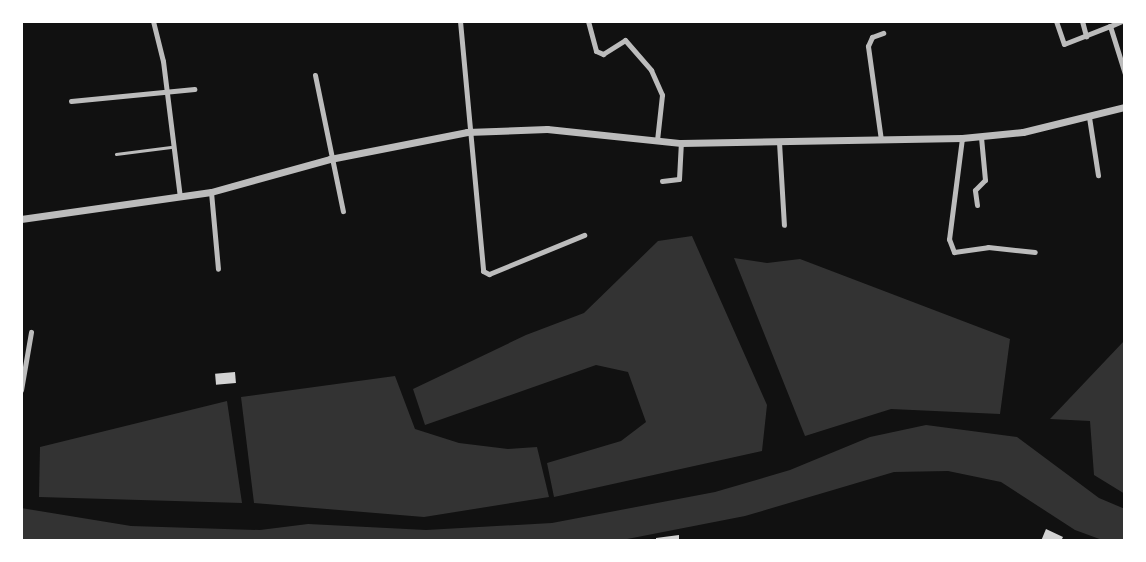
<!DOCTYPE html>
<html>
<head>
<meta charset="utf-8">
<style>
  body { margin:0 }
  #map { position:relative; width:1146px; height:562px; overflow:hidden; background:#111; font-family:Signika,sans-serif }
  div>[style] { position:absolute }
  .water>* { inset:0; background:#333 }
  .building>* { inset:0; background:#d3d3d3; transform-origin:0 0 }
  .service>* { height:2.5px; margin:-1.25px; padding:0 1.25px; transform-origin:1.25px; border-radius:1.25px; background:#bcbcbc }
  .minor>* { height:5px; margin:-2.5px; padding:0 2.5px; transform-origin:2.5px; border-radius:2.5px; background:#bcbcbc }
  .tertiary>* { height:7px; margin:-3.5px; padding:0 3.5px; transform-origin:3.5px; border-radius:3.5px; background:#bcbcbc }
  span { translate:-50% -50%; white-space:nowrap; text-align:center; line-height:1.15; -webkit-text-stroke:6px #fff; paint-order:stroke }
  .frame { position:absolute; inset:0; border:23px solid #fff; pointer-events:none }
</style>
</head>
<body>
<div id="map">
  <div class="water">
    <div style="clip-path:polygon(692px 236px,767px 405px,762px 451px,554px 497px,547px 463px,621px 441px,646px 422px,628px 372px,596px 365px,425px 425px,413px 389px,526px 335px,584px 313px,658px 241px)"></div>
    <div style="clip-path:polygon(734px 258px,767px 263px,800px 259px,1010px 339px,1000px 414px,891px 409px,805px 436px)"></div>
    <div style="clip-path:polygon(1124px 341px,1125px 342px,1125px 494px,1094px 475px,1090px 421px,1050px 419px)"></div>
    <div style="clip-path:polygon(395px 376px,415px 429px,459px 443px,508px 449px,537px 447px,549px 497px,424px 517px,254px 503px,241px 397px)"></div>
    <div style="clip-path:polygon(227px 401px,242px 503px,39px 497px,40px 447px)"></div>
    <div style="clip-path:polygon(926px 425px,1017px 437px,1099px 498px,1125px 509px,1125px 541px,1105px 541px,1075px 530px,1001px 482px,948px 471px,894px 472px,745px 516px,617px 541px,21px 541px,21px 508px,131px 526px,260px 530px,308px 524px,426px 530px,552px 523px,715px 492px,790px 470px,870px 437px)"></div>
  </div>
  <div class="building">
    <div style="left:235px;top:372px;width:11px;height:20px;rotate:85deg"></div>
    <div style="clip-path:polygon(1046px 529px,1063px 537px,1061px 541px,1041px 541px)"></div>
    <div style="clip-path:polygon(679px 535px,679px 541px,656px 541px,656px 538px)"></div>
  </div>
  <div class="service">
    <div style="left:116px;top:154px;width:55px;rotate:-7.3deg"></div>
  </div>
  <div class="minor">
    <div style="left:153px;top:21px;width:41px;rotate:76deg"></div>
    <div style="left:163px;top:61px;width:137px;rotate:82.9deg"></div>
    <div style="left:460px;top:21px;width:251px;rotate:84.7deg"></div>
    <div style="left:483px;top:271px;width:7px;rotate:27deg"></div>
    <div style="left:489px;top:274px;width:103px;rotate:-22.3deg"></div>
    <div style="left:588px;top:21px;width:31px;rotate:75deg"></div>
    <div style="left:596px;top:51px;width:8px;rotate:23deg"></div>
    <div style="left:603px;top:54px;width:26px;rotate:-32deg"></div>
    <div style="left:625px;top:40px;width:40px;rotate:49deg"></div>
    <div style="left:651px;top:70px;width:27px;rotate:66deg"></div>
    <div style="left:662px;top:95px;width:45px;rotate:96.3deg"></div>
    <div style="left:1056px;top:21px;width:24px;rotate:71deg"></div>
    <div style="left:1064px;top:44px;width:49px;rotate:-21.4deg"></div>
    <div style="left:1082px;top:21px;width:16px;rotate:75deg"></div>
    <div style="left:1122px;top:21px;width:13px;rotate:157deg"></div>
    <div style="left:1110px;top:26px;width:50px;rotate:72.6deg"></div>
    <div style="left:315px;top:75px;width:139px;rotate:78.4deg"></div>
    <div style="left:71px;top:101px;width:124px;rotate:-5.6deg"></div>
    <div style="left:1089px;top:117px;width:59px;rotate:81.2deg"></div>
    <div style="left:962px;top:138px;width:102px;rotate:97.3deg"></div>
    <div style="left:949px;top:239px;width:14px;rotate:69deg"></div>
    <div style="left:954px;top:252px;width:34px;rotate:-8deg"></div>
    <div style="left:988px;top:247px;width:47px;rotate:6.1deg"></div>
    <div style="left:881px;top:140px;width:95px;rotate:-97.9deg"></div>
    <div style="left:868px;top:46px;width:10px;rotate:-66deg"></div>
    <div style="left:872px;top:37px;width:12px;rotate:-20deg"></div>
    <div style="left:779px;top:142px;width:83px;rotate:86.6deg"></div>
    <div style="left:662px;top:181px;width:17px;rotate:-7deg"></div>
    <div style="left:679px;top:179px;width:36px;rotate:-87deg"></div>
    <div style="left:211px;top:192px;width:77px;rotate:84.8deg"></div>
    <div style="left:977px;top:205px;width:15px;rotate:-98deg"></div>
    <div style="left:975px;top:190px;width:14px;rotate:-45deg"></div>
    <div style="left:985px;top:180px;width:43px;rotate:-95.3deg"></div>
    <div style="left:21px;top:390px;width:59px;rotate:-80.2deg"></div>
    <div style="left:866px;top:541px;width:34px"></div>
  </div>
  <div class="tertiary">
    <div style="left:21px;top:219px;width:192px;rotate:-8.1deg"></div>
    <div style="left:211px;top:192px;width:123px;rotate:-15.5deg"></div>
    <div style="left:330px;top:159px;width:140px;rotate:-11.1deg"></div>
    <div style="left:467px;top:132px;width:80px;rotate:-2.1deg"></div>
    <div style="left:547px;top:129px;width:135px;rotate:6deg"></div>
    <div style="left:681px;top:143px;width:281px;rotate:-1deg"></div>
    <div style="left:962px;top:138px;width:61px;rotate:-5.6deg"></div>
    <div style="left:1023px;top:132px;width:105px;rotate:-13.8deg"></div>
  </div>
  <div class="frame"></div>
</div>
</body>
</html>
